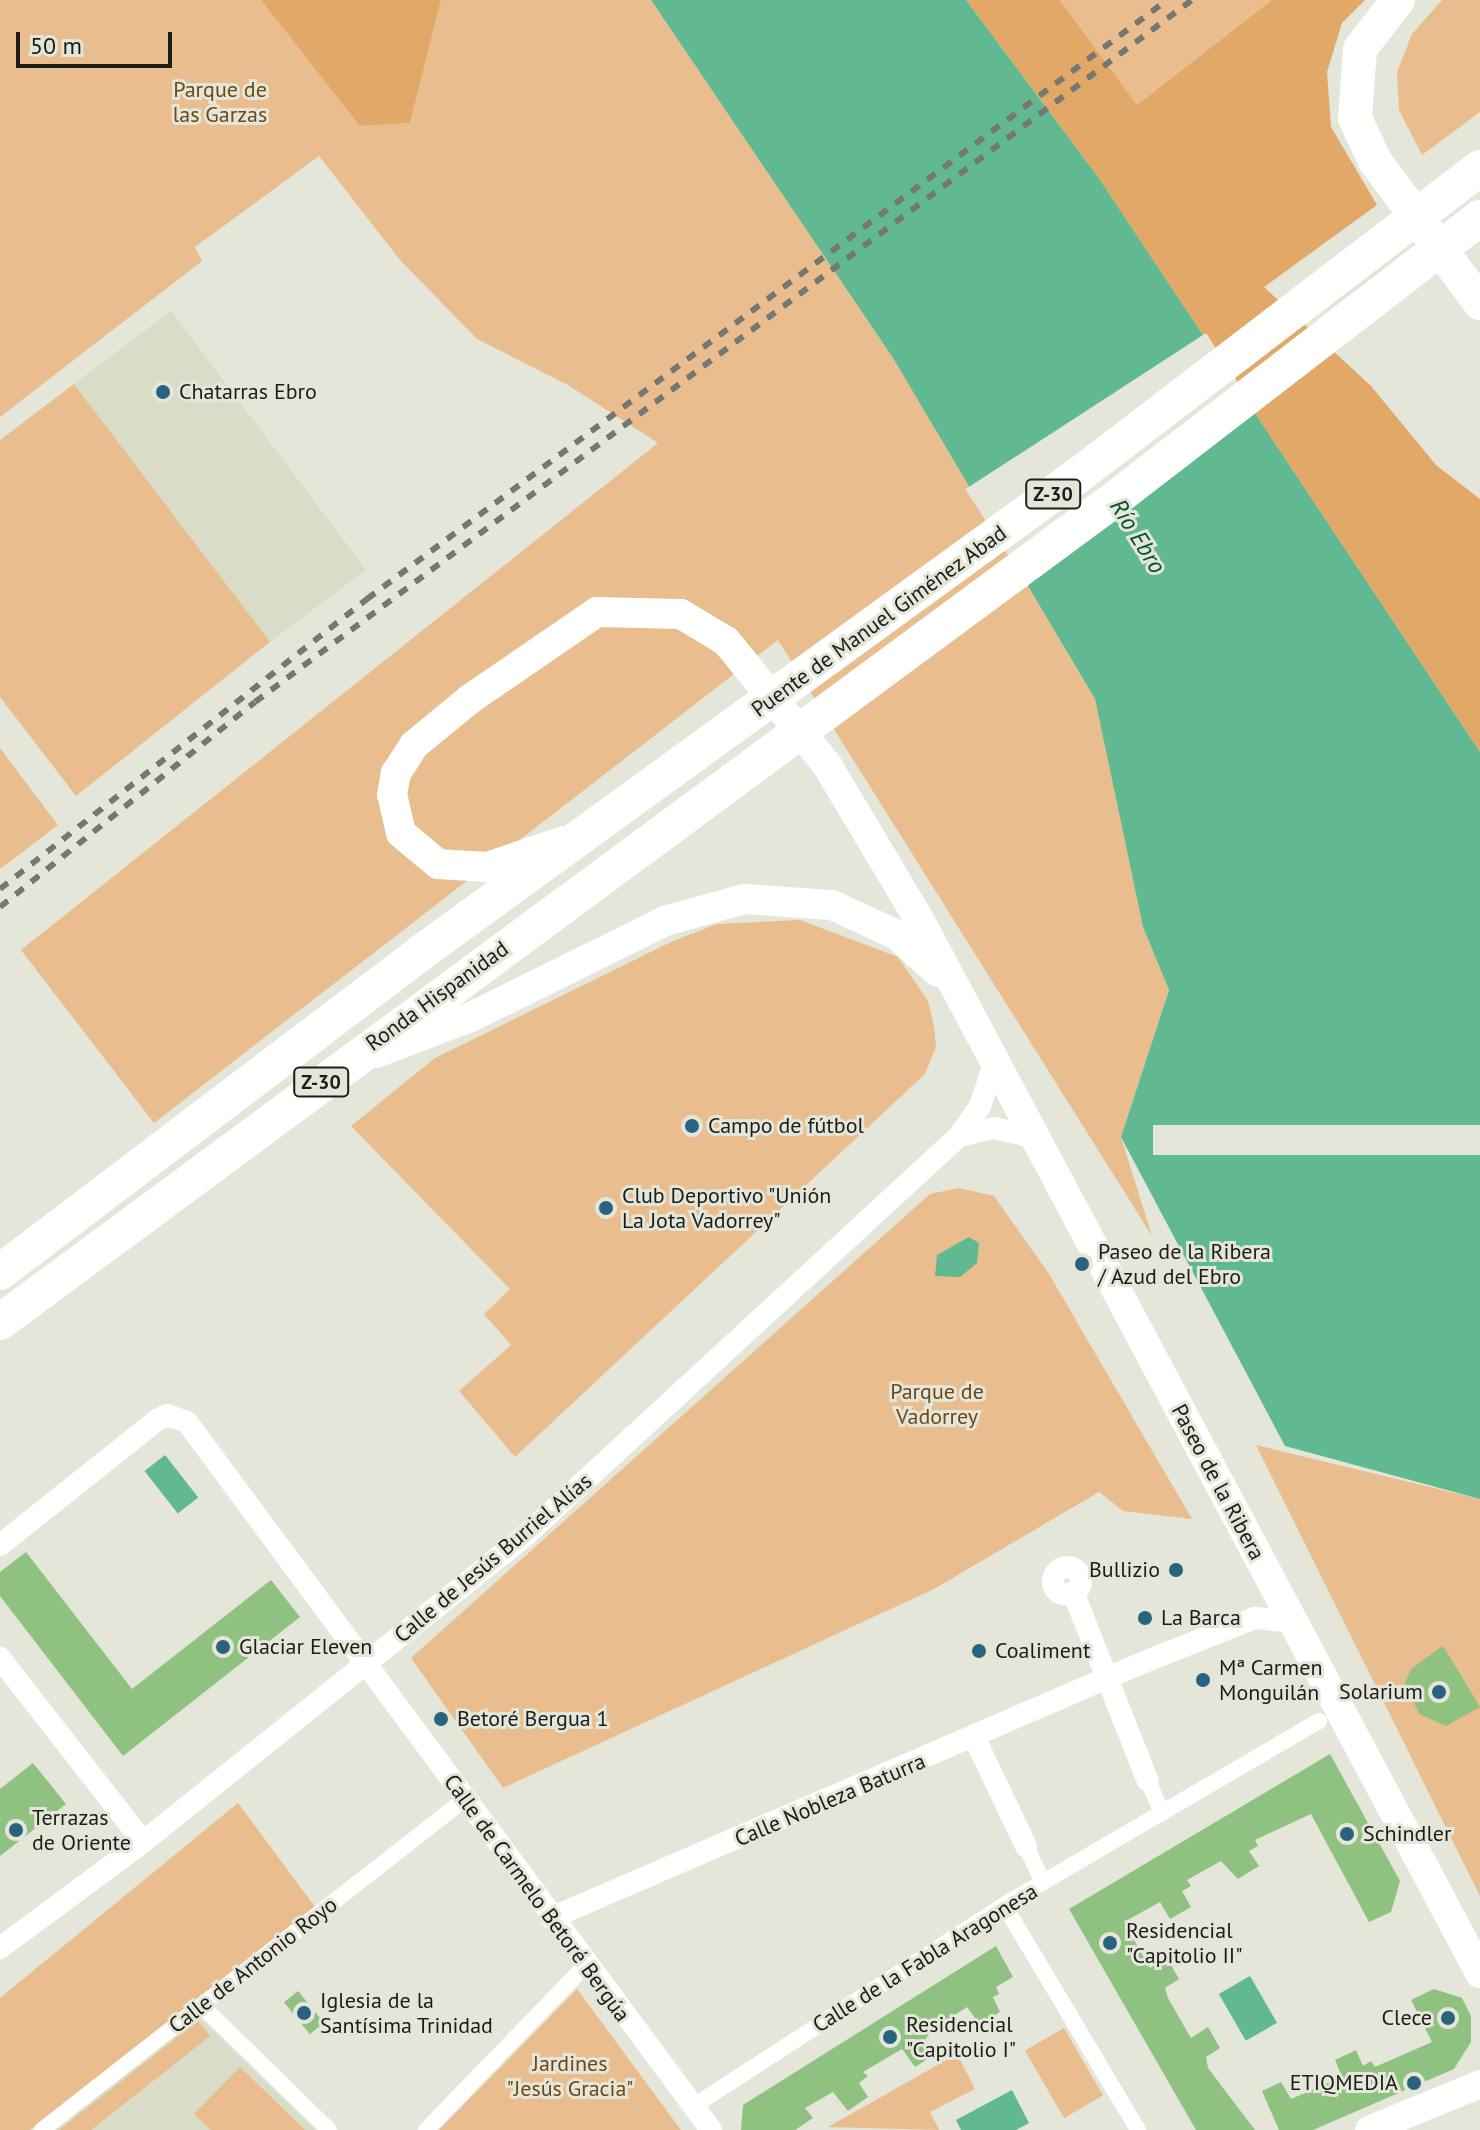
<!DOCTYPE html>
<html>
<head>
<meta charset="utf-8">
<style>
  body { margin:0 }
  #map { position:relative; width:1480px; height:2130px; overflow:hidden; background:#e4e6d9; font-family:"PT Sans",sans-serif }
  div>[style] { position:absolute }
  .built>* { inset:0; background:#d9ddc8; transform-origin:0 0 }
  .green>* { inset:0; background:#e9bd8d; transform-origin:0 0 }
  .forest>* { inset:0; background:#e1a868 }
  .water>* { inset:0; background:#60b990; transform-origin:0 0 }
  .pier>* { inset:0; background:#e4e6d9; transform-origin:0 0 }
  .building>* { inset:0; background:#8fc280; transform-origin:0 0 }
  .pedestrian>* { height:16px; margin:-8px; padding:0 8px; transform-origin:8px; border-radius:8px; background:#fff }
  .minor>* { height:22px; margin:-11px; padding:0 11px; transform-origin:11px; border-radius:11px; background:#fff }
  .minor>.ring { margin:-11px; padding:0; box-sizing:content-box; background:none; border:22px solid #fff; border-radius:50% }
  .tertiary>* { height:28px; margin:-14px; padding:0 14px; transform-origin:14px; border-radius:14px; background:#fff }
  .secondary>* { height:30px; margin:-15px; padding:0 15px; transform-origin:15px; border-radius:15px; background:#fff }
  .primary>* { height:34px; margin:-17px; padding:0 17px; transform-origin:17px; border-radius:17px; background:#fff }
  .trunk>* { height:36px; margin:-18px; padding:0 18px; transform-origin:18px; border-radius:18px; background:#fff }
  .rail>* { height:6px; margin-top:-3px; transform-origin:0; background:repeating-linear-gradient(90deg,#76776f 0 10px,transparent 0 20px) }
  .dots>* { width:22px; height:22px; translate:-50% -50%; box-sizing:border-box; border:4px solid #e4e6d9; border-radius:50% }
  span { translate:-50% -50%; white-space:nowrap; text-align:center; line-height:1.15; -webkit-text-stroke:6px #e4e6d9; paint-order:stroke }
  .shield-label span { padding:2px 6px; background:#e4e6d9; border:2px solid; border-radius:6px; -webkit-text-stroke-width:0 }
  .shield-label { font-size:20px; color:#1c1c18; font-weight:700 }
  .park-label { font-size:22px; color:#6d4716 }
  .poi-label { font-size:22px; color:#1c1c18 }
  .left { translate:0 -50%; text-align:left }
  .right { translate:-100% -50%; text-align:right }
  .street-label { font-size:22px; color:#1c1c18 }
  .water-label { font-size:24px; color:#055035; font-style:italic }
  .scale { position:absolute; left:16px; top:32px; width:156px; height:36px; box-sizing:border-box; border:4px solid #1c1c18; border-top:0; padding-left:10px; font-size:24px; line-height:28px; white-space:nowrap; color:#1c1c18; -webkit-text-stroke:6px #e4e6d9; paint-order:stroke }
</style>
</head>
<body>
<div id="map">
  <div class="built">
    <div style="left:171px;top:311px;width:324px;height:121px;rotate:53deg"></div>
    <div style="clip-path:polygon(199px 2017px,315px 2130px,54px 2130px)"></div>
  </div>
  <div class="green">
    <div style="clip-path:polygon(0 0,261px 0,361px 126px,410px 123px,441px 0,651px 0,893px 358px,1095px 699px,1143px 927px,1169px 990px,1121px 1137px,1152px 1236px,778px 640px,154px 1123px,21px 950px,658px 443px,568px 385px,477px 339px,400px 260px,319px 156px,195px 247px,202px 261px,0 417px)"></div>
    <div style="clip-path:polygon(1060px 0,1272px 0,1137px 105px)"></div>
    <div style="clip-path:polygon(1442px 0,1480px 0,1480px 112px,1422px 155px,1399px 110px,1397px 72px,1412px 34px)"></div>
    <div style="clip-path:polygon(74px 384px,270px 642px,76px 796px,0 697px,0 440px)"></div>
    <div style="clip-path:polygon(0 748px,58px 825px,0 869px)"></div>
    <div style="clip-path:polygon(800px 920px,898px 957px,928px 1001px,934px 1026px,936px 1047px,925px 1074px,515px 1457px,459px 1391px,511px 1345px,484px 1314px,510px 1289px,351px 1126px,435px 1058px,673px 941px,717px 924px)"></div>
    <div style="clip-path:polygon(959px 1188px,994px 1196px,1049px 1274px,1192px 1519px,1123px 1511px,1099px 1492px,934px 1589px,503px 1788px,411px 1658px,930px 1194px)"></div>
    <div style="clip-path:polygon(1256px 1445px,1480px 1499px,1480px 1896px)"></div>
    <div style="clip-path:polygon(238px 1803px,315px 1907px,30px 2130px,0 2130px,0 1998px)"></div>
    <div style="clip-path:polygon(577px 1989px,681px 2130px,439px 2130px)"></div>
    <div style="clip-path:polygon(198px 2021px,210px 2036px,91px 2130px,59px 2130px)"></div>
    <div style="left:1064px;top:2028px;width:78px;height:45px;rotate:60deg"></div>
    <div style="clip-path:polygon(957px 2054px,975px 2089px,930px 2112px,939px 2130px,828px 2127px)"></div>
    <div style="clip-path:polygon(240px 2067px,305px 2130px,211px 2130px,194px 2114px)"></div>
  </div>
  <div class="forest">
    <div style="clip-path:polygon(261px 0,441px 0,410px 123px,360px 126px)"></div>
    <div style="clip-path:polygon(966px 0,1060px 0,1137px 105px,1272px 0,1365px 0,1342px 23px,1327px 72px,1331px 127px,1377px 205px,1264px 287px,1371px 386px,1436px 465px,1480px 499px,1480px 752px,1098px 177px)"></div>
  </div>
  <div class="water">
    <div style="clip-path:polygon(651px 0,966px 0,1098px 177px,1480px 752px,1480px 1499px,1285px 1446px,1121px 1137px,1169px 990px,1143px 927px,1095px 699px,893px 358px)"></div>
    <div style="clip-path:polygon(969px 1237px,979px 1243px,977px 1263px,960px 1277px,935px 1276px,937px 1255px)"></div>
    <div style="left:165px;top:1455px;width:54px;height:26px;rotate:52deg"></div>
    <div style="left:1250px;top:1976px;width:54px;height:36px;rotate:60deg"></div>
    <div style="clip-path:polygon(1012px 2090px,1029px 2123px,1016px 2130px,961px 2130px,956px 2120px)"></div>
  </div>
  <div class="pier">
    <div style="left:1206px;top:333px;width:91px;height:287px;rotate:57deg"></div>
    <div style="left:1480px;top:1125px;width:30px;height:327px;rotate:90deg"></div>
  </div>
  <div class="building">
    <div style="clip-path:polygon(26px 1552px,132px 1689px,271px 1580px,300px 1617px,123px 1756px,0 1596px,0 1572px)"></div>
    <div style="clip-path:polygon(1443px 1646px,1480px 1707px,1446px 1726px,1419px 1714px,1405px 1682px,1412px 1668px)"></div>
    <div style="clip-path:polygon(1330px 1754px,1400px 1881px,1391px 1912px,1369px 1922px,1311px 1814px,1255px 1840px,1258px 1846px,1249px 1851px,1259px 1866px,1238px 1879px,1221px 1861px,1187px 1880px,1191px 1886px,1182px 1891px,1191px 1907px,1170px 1919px,1160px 1902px,1124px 1922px,1150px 1968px,1167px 1958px,1179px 1979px,1165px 1988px,1168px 1998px,1191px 2038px,1208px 2027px,1220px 2048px,1206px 2057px,1208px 2068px,1255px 2130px,1196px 2130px,1069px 1909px)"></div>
    <div style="clip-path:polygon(33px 1763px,66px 1804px,0 1856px,0 1789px)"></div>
    <div style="clip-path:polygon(996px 1946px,1013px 1977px,996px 1987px,999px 1994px,993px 1997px,1000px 2012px,980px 2025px,967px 2007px,932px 2030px,925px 2040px,934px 2055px,915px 2067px,902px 2049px,863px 2072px,868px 2076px,859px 2083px,868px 2097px,848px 2111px,833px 2092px,805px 2108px,813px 2118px,795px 2130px,741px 2130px,743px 2105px)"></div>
    <div style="clip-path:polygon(1434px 1989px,1462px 1998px,1471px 2016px,1471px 2042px,1454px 2069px,1313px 2130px,1279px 2130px,1262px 2091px,1281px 2082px,1291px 2099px,1342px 2077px,1335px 2060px,1356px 2050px,1363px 2066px,1371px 2061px,1375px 2067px,1432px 2042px,1411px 2000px)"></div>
    <div style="left:298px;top:1991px;width:41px;height:18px;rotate:51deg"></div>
  </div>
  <div class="pedestrian">
    <div style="left:1148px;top:1781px;width:35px;rotate:66deg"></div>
    <div style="left:1026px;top:1846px;width:40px;rotate:65deg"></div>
    <div style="left:1004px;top:1905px;width:262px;rotate:59.2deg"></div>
    <div style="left:202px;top:2006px;width:177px;rotate:44.3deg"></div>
    <div style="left:692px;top:2107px;width:372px;rotate:-32.9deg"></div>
    <div style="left:1004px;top:1905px;width:365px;rotate:-30.3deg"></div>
    <div style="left:42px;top:2130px;width:536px;rotate:-38.03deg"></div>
    <div style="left:426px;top:2130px;width:230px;rotate:-45.9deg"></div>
  </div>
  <div class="minor">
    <div style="left:959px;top:1136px;width:36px;rotate:-13deg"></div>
    <div style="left:994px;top:1128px;width:40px;rotate:13deg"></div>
    <div style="left:0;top:1545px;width:201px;rotate:-38.5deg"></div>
    <div style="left:157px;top:1420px;width:11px;rotate:-27deg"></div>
    <div style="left:167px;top:1415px;width:21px;rotate:19deg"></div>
    <div style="left:187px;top:1422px;width:881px;rotate:53.49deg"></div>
    <div class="ring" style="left:1053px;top:1567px;width:6px;height:6px"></div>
    <div style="left:1073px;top:1592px;width:203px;rotate:68.4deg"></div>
    <div style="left:0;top:1658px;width:233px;rotate:52.1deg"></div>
    <div style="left:975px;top:1739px;width:119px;rotate:64.5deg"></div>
    <div style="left:551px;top:1918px;width:651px;rotate:-23.34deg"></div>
    <div style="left:1149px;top:1660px;width:114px;rotate:-21.6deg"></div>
    <div style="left:1255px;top:1618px;width:37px;rotate:6deg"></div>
    <div style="left:0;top:1948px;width:178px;rotate:-36.5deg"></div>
    <div style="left:143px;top:1842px;width:492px;rotate:-38.7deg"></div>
    <div style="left:527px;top:1534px;width:587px;rotate:-42.65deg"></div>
    <div style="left:959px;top:1136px;width:37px;rotate:-55deg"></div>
    <div style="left:980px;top:1106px;width:47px;rotate:-71.6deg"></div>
  </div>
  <div class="tertiary">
    <div style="left:1369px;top:2130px;width:120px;rotate:-22.5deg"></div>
  </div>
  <div class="secondary">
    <div style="left:564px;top:841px;width:81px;rotate:161.3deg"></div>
    <div style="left:487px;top:867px;width:49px;rotate:-176.5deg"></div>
    <div style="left:438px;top:864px;width:48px;rotate:-140deg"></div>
    <div style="left:401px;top:833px;width:39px;rotate:-103deg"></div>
    <div style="left:392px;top:795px;width:22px;rotate:-80deg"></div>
    <div style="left:396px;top:773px;width:33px;rotate:-57deg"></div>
    <div style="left:414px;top:745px;width:72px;rotate:-39.4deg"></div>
    <div style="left:470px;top:699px;width:154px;rotate:-34.4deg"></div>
    <div style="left:597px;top:612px;width:84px;rotate:1.4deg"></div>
    <div style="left:681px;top:614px;width:52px;rotate:31deg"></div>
    <div style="left:726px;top:641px;width:160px;rotate:50.8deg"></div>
    <div style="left:827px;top:765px;width:182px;rotate:59.2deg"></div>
    <div style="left:920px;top:921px;width:1192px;rotate:61.97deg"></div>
    <div style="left:376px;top:1053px;width:102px;rotate:-20.8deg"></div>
    <div style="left:471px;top:1017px;width:216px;rotate:-26.3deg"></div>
    <div style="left:665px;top:921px;width:82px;rotate:-15.6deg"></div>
    <div style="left:744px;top:899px;width:88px;rotate:3.9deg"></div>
    <div style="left:832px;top:905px;width:72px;rotate:24.8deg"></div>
    <div style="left:897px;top:935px;width:55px;rotate:42.1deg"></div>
  </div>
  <div class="primary">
    <div style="left:1398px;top:0;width:62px;rotate:127.8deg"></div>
    <div style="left:1360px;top:49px;width:69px;rotate:94.1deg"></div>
    <div style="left:1355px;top:118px;width:47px;rotate:65.1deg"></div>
    <div style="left:1375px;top:161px;width:177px;rotate:53.5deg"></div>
  </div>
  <div class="trunk">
    <div style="left:0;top:1272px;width:540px;rotate:-37.17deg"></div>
    <div style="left:430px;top:946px;width:798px;rotate:-35.98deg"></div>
    <div style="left:1076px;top:477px;width:509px;rotate:-37.41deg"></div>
    <div style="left:0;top:1322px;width:1387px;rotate:-36.44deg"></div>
    <div style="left:1116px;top:498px;width:459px;rotate:-37.6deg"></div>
  </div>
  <div class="rail">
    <div style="left:0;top:889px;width:468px;rotate:-38.3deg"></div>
    <div style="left:367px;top:599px;width:999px;rotate:-36.82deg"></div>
    <div style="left:0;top:907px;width:327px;rotate:-38.8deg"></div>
    <div style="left:255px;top:702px;width:1171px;rotate:-36.84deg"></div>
  </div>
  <div class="dots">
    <div style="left:163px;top:392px;background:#2b627d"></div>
    <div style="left:692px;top:1126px;background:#2b627d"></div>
    <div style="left:606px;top:1208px;background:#2b627d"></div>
    <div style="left:1082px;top:1264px;background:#2b627d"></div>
    <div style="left:1176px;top:1570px;background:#2b627d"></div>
    <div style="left:1145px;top:1618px;background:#2b627d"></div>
    <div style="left:223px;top:1647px;background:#2b627d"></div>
    <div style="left:979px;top:1651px;background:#2b627d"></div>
    <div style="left:1203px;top:1680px;background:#2b627d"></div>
    <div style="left:1439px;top:1692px;background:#2b627d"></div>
    <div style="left:441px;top:1719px;background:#2b627d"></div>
    <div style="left:16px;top:1830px;background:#2b627d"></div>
    <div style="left:1347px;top:1834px;background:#2b627d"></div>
    <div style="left:1110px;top:1943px;background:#2b627d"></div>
    <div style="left:304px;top:2013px;background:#2b627d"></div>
    <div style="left:1448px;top:2018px;background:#2b627d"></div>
    <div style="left:890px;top:2037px;background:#2b627d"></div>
    <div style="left:1414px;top:2083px;background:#2b627d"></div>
  </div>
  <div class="shield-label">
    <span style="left:1053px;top:494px">Z-30</span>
    <span style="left:321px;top:1082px">Z-30</span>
  </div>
  <div class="park-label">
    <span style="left:220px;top:102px">Parque de<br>las Garzas</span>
    <span style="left:937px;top:1404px">Parque de<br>Vadorrey</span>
    <span style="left:570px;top:2076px">Jardines<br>"Jesús Gracia"</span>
  </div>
  <div class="poi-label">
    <span class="left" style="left:179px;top:392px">Chatarras Ebro</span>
    <span class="left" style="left:708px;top:1126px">Campo de fútbol</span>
    <span class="left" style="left:622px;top:1208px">Club Deportivo "Unión<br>La Jota Vadorrey"</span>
    <span class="left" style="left:1098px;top:1264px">Paseo de la Ribera<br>/ Azud del Ebro</span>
    <span class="right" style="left:1160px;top:1570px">Bullizio</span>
    <span class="left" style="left:1161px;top:1618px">La Barca</span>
    <span class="left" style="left:239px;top:1647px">Glaciar Eleven</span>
    <span class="left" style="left:995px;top:1651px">Coaliment</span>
    <span class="left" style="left:1219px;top:1680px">Mª Carmen<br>Monguilán</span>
    <span class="right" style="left:1423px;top:1692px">Solarium</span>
    <span class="left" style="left:457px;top:1719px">Betoré Bergua 1</span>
    <span class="left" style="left:32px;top:1830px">Terrazas<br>de Oriente</span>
    <span class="left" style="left:1363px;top:1834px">Schindler</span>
    <span class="left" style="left:1126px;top:1943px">Residencial<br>"Capitolio II"</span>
    <span class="left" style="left:320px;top:2013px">Iglesia de la<br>Santísima Trinidad</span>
    <span class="right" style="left:1432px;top:2018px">Clece</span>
    <span class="left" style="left:906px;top:2037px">Residencial<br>"Capitolio I"</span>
    <span class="right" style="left:1398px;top:2083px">ETIQMEDIA</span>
  </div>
  <div class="street-label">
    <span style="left:879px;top:621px;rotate:-36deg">Puente de Manuel Giménez Abad</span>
    <span style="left:437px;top:996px;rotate:-36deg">Ronda Hispanidad</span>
    <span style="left:1218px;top:1482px;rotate:62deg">Paseo de la Ribera</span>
    <span style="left:493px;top:1558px;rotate:-40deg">Calle de Jesús Burriel Alías</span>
    <span style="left:830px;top:1800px;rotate:-23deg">Calle Nobleza Baturra</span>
    <span style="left:537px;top:1898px;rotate:54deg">Calle de Carmelo Betoré Bergúa</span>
    <span style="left:925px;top:1958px;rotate:-32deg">Calle de la Fabla Aragonesa</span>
    <span style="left:253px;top:1965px;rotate:-38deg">Calle de Antonio Royo</span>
  </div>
  <div class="water-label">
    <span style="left:1138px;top:536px;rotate:58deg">Río Ebro</span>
  </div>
  <div class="scale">50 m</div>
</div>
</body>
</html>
